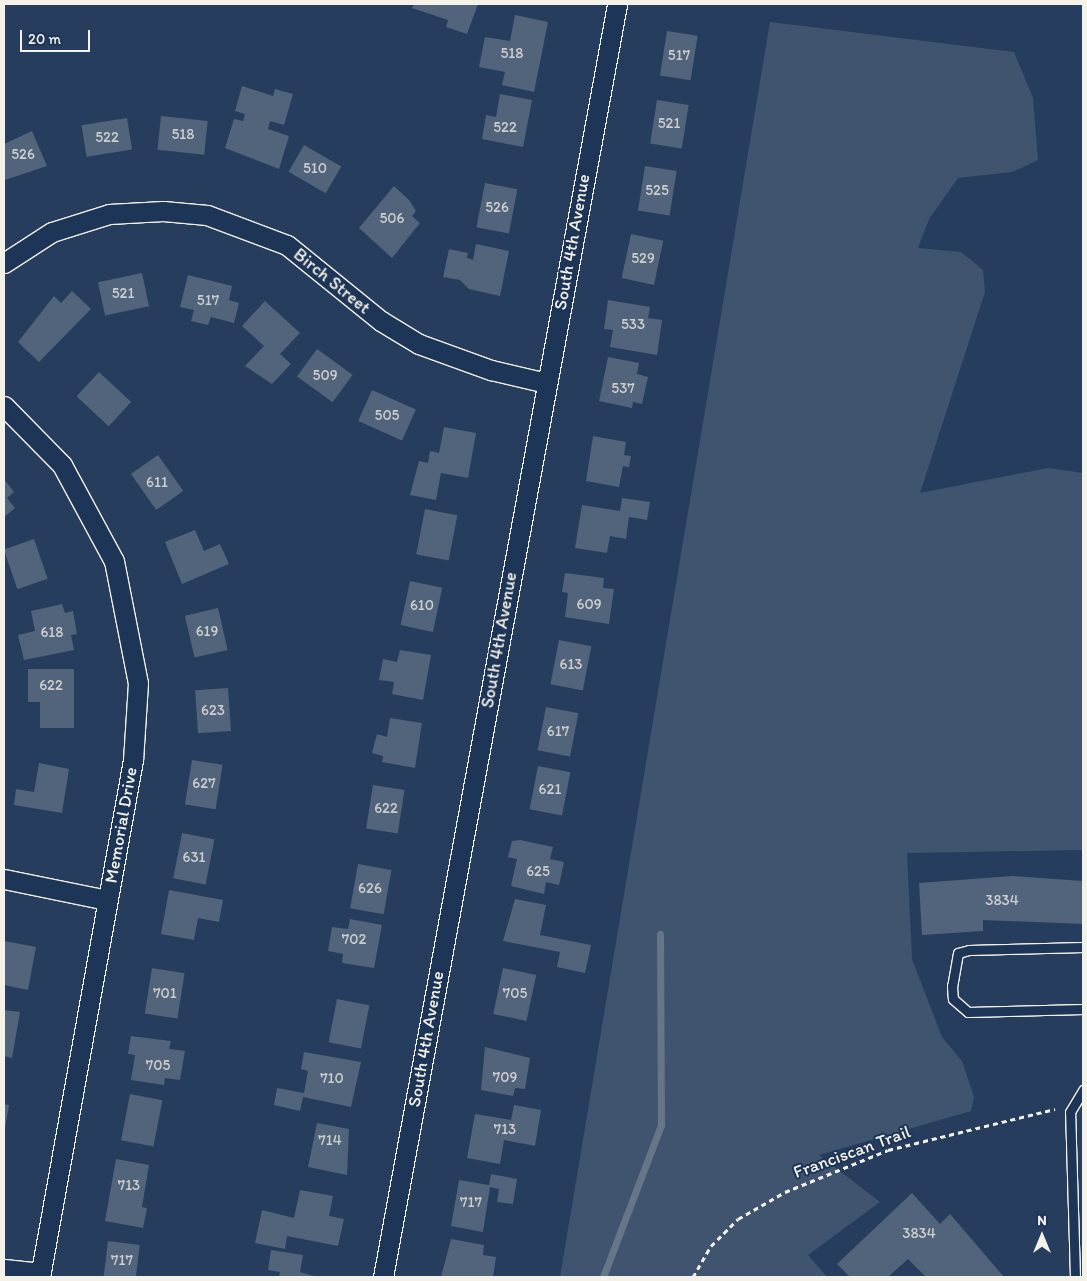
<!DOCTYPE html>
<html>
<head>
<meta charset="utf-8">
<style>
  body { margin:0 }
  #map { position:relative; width:1087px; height:1281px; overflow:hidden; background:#263d5d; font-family:Itim,sans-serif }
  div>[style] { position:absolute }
  .green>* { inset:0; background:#40546f }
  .stream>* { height:7px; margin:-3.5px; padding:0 3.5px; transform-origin:3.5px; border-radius:3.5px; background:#677588 }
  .building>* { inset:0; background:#52647b; transform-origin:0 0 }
  .path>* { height:3px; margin-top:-1.5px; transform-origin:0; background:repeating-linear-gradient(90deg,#f4f1e8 0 5px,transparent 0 9px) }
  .roads { filter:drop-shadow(1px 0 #f4f1e8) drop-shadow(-1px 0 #f4f1e8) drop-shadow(0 1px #f4f1e8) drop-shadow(0 -1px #f4f1e8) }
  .lane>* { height:9px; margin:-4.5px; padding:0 4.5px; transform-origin:4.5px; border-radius:4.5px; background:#1d3557 }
  .street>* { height:19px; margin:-9.5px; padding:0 9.5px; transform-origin:9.5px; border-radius:9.5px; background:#1d3557 }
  span { translate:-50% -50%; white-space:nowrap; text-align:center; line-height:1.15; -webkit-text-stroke:4px #1d3557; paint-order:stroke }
  .number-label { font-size:15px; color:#cccecd }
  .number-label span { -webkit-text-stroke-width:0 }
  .street-label { font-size:18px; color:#f4f1e8 }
  .frame { position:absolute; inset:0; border:5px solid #f4f1e8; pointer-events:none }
  .north { position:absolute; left:1017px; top:1211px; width:50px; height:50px; -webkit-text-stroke:4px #1d3557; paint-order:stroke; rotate:0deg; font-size:14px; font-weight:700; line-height:20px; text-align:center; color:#f4f1e8 }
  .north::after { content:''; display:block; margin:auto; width:18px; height:22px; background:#f4f1e8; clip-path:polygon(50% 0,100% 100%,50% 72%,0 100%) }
  .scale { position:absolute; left:20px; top:30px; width:70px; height:22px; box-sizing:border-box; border:2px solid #f4f1e8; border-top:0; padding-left:6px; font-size:15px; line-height:18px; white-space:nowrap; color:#f4f1e8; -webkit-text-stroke:4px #1d3557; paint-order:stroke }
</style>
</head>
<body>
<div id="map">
  <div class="green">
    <div style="clip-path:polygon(770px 22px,1014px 52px,1033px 98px,1038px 160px,1012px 172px,958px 178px,929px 219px,918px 248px,961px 252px,983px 270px,985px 292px,920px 493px,1048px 468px,1083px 473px,1083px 850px,907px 853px,912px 959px,942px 1037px,962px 1061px,974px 1097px,971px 1111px,819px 1155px,880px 1202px,808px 1255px,827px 1277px,560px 1277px)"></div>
  </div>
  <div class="stream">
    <div style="left:603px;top:1277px;width:163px;rotate:-69.1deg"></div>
    <div style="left:661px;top:1125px;width:191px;rotate:-90.3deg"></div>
  </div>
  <div class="building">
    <div style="clip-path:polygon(414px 4px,478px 4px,467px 34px,446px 27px,448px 20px,412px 8px)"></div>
    <div style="clip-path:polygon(515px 15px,548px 22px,534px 92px,502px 85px,505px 72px,479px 67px,485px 37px,510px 41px)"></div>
    <div style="left:667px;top:31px;width:31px;height:45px;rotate:9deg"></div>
    <div style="clip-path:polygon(242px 86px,273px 96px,275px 89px,293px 94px,284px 125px,270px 121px,268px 129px,289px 136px,279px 169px,225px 148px,234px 119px,243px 121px,245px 114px,235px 111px)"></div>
    <div style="clip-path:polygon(500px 94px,532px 100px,523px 147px,482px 139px,486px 115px,496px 117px)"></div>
    <div style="left:657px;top:100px;width:32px;height:44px;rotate:9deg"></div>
    <div style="left:161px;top:116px;width:47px;height:34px;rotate:6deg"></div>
    <div style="left:127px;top:118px;width:32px;height:46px;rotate:81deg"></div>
    <div style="clip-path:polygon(32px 131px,47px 166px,5px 180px,4px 144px)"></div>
    <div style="left:304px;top:145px;width:43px;height:31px;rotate:30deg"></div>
    <div style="left:645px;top:166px;width:32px;height:45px;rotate:9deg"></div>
    <div style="left:485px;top:183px;width:33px;height:45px;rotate:11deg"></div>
    <div style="clip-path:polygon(394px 186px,409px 200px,416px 211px,412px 216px,420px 223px,392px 258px,359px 228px)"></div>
    <div style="left:631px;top:234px;width:33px;height:45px;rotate:12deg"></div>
    <div style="clip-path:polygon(476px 244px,509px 251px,500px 296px,469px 289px,460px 280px,443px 277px,449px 249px,468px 253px,467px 258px,473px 260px)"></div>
    <div style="left:142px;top:273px;width:34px;height:45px;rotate:78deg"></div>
    <div style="clip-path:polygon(188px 275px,232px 286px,229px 300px,239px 303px,234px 323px,211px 317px,208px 325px,191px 321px,194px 310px,180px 307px)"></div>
    <div style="clip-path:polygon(72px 291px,91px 309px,39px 362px,18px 342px,54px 296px,61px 303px)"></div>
    <div style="clip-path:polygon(608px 300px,650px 307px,648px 318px,662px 320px,657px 355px,610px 347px,613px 330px,604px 329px)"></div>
    <div style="clip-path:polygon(265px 301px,300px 333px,280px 354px,291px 364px,272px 384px,245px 366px,264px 346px,242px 326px)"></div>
    <div style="left:317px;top:349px;width:44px;height:34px;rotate:36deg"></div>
    <div style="clip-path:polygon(608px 357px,639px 363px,637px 374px,648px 377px,642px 404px,633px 402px,632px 408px,599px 401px)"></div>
    <div style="left:99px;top:372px;width:44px;height:33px;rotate:43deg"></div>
    <div style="left:372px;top:390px;width:48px;height:34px;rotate:24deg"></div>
    <div style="clip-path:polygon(444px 427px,476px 433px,468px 478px,441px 473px,436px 500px,410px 495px,419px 461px,428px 463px,430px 451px,439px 453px)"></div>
    <div style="clip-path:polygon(593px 436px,626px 442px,624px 455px,631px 456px,629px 467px,623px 466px,619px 487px,586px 481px)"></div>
    <div style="left:158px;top:455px;width:44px;height:33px;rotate:55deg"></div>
    <div style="clip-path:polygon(4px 479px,14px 492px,7px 498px,15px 508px,4px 517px)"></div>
    <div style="clip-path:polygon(622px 498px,650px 502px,647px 520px,629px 517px,626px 539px,610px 536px,607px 553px,575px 548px,582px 505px,620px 511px)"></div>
    <div style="left:425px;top:509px;width:33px;height:46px;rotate:11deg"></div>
    <div style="clip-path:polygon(195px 530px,204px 551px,220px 544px,229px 564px,182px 584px,165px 542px)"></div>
    <div style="left:34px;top:539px;width:42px;height:32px;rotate:71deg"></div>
    <div style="clip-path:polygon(565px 573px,604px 578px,603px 588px,614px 589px,609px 624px,565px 617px,568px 593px,562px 592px)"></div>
    <div style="left:410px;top:581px;width:33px;height:45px;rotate:12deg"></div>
    <div style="clip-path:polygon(62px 604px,65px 613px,73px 611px,77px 634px,71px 635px,74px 650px,24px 660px,18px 635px,35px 631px,31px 611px)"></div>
    <div style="left:218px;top:608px;width:43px;height:34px;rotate:77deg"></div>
    <div style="left:559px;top:640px;width:33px;height:45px;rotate:11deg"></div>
    <div style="clip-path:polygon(400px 650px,431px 655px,423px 700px,392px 694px,394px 682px,379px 680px,383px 659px,397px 662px)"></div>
    <div style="clip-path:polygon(28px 669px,74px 669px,74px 728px,40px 728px,40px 702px,28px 702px)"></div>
    <div style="left:228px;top:688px;width:43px;height:33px;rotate:86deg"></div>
    <div style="left:546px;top:707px;width:33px;height:44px;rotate:11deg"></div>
    <div style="clip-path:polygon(390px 718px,422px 723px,415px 768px,382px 762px,383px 756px,372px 753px,377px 734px,387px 737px)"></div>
    <div style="left:192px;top:760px;width:31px;height:45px;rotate:9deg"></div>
    <div style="clip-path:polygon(39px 763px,69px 769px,62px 813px,14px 805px,16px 789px,34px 792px)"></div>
    <div style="left:538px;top:766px;width:33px;height:44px;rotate:11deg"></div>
    <div style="left:373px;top:785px;width:32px;height:44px;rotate:9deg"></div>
    <div style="left:182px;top:833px;width:33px;height:46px;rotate:11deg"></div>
    <div style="clip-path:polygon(520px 840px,553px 847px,550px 859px,564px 862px,559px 885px,546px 882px,544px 894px,511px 886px,517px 859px,508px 857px,512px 841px)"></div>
    <div style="left:358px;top:864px;width:34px;height:45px;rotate:10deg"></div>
    <div style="clip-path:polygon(1013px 876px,1083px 881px,1083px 924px,983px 920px,983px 931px,922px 935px,919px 883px)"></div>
    <div style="clip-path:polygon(169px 890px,223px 900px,219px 922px,198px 918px,194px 940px,161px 934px)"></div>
    <div style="clip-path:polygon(515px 899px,546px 905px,540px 935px,591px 945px,585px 973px,557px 967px,560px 952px,503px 941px)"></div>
    <div style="clip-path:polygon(350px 919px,382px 925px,374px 968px,342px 963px,343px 954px,328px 951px,332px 927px,348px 929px)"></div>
    <div style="clip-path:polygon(4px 941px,36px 947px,28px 990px,4px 985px)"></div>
    <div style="left:152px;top:968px;width:33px;height:46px;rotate:9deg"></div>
    <div style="left:503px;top:968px;width:34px;height:47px;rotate:12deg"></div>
    <div style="left:337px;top:999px;width:33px;height:44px;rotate:11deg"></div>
    <div style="clip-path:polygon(4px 1010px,20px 1012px,12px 1058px,4px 1056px)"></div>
    <div style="clip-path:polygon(131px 1036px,171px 1041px,169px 1049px,185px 1051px,180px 1080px,165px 1078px,164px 1085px,131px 1080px,135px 1055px,128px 1054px)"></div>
    <div style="clip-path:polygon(485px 1047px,530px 1058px,525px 1089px,515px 1088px,513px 1096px,481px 1090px)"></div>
    <div style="clip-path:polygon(304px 1052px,361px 1062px,351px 1107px,303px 1097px,300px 1111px,274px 1105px,277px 1088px,304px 1093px,308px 1071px,301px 1069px)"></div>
    <div style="left:130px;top:1094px;width:33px;height:47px;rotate:11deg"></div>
    <div style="clip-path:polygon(4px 1104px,9px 1105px,5px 1128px,4px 1128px)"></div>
    <div style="clip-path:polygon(514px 1105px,541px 1110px,535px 1146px,504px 1140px,500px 1164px,467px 1158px,475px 1114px,511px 1120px)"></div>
    <div style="clip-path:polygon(317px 1123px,349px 1129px,347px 1175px,308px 1167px)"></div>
    <div style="clip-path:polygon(116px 1159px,149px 1165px,142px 1207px,147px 1208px,143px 1228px,105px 1221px)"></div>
    <div style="clip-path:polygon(491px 1174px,517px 1179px,513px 1204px,497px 1202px,499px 1189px,490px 1187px,483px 1232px,451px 1226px,459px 1180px,489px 1185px)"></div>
    <div style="clip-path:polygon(300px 1190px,333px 1196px,329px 1216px,344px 1219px,338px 1246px,287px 1236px,285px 1249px,255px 1243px,262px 1210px,294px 1218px)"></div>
    <div style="clip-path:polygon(912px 1193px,940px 1224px,950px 1214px,1004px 1277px,926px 1277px,908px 1259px,888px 1277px,850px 1277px,837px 1264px)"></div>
    <div style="clip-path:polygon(451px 1239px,484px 1245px,483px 1255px,496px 1257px,493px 1277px,441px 1277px)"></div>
    <div style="left:108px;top:1241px;width:32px;height:36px;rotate:7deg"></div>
    <div style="clip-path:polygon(271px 1250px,303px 1255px,300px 1272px,317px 1277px,279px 1277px,280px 1272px,268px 1270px)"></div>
  </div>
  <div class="path">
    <div style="left:693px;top:1277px;width:36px;rotate:-60deg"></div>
    <div style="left:711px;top:1246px;width:38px;rotate:-45deg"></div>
    <div style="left:738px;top:1219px;width:54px;rotate:-29.9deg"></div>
    <div style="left:785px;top:1192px;width:111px;rotate:-22.2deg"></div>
    <div style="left:888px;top:1150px;width:172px;rotate:-13.8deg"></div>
  </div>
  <div class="roads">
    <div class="lane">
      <div style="left:1083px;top:947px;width:114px;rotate:178.5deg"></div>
      <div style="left:969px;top:950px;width:11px;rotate:165deg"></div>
      <div style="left:958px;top:953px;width:34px;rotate:100deg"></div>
      <div style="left:952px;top:986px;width:13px;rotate:86deg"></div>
      <div style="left:953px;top:999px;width:20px;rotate:41deg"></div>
      <div style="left:968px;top:1012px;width:115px;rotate:-1.5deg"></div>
      <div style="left:1075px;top:1277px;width:165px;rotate:-91.7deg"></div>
      <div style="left:1070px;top:1112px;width:26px;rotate:-59deg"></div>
    </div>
    <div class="street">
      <div style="left:4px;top:263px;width:57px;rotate:-32.9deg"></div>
      <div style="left:52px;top:232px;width:60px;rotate:-17.5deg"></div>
      <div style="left:109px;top:214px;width:54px;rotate:-3.2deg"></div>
      <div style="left:163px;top:211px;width:44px;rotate:5.2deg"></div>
      <div style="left:207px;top:215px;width:85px;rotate:20.6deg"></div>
      <div style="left:287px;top:245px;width:121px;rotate:39deg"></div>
      <div style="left:381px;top:321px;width:44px;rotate:31.2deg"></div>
      <div style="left:419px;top:344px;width:77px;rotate:19.9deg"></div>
      <div style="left:491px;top:370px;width:57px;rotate:13.3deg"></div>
      <div style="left:4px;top:406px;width:83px;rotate:45.5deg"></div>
      <div style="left:62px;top:465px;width:109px;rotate:61.6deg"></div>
      <div style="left:114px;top:561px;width:124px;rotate:78.9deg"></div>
      <div style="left:138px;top:683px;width:77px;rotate:93.7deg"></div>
      <div style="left:133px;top:760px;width:525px;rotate:100.2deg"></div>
      <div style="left:4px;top:879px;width:105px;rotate:11.5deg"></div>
      <div style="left:4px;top:1269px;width:37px;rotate:6deg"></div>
      <div style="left:383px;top:1277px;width:1294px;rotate:-79.58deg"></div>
    </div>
  </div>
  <div class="number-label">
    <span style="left:512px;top:54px">518</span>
    <span style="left:679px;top:56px">517</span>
    <span style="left:669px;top:124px">521</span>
    <span style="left:505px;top:128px">522</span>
    <span style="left:183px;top:135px">518</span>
    <span style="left:107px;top:138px">522</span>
    <span style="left:23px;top:155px">526</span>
    <span style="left:315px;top:169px">510</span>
    <span style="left:657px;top:191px">525</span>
    <span style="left:497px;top:208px">526</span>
    <span style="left:392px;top:219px">506</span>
    <span style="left:643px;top:259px">529</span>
    <span style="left:123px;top:294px">521</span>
    <span style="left:208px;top:301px">517</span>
    <span style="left:633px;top:325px">533</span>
    <span style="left:325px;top:376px">509</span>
    <span style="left:623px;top:389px">537</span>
    <span style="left:387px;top:416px">505</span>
    <span style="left:157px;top:483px">611</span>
    <span style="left:589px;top:605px">609</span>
    <span style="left:422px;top:606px">610</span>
    <span style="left:207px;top:632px">619</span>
    <span style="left:52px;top:633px">618</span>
    <span style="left:571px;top:665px">613</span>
    <span style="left:51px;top:686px">622</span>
    <span style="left:213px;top:711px">623</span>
    <span style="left:558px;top:732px">617</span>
    <span style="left:204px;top:784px">627</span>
    <span style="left:550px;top:790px">621</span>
    <span style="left:386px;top:809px">622</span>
    <span style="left:194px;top:858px">631</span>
    <span style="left:538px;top:872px">625</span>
    <span style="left:370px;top:889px">626</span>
    <span style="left:1002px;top:901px">3834</span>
    <span style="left:354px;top:940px">702</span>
    <span style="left:165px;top:994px">701</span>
    <span style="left:515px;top:994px">705</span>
    <span style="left:158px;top:1066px">705</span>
    <span style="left:505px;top:1078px">709</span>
    <span style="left:332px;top:1079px">710</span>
    <span style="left:505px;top:1130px">713</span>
    <span style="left:330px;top:1141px">714</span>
    <span style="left:129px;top:1186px">713</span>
    <span style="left:471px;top:1203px">717</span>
    <span style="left:919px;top:1234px">3834</span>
    <span style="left:122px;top:1261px">717</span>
  </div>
  <div class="street-label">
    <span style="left:572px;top:242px;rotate:-80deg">South 4th Avenue</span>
    <span style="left:332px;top:281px;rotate:39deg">Birch Street</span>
    <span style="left:499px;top:640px;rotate:-80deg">South 4th Avenue</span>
    <span style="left:121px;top:825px;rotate:-80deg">Memorial Drive</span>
    <span style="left:426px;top:1039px;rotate:-80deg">South 4th Avenue</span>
    <span style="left:852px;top:1152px;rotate:-20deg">Franciscan Trail</span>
  </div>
  <div class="frame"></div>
  <div class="north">N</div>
  <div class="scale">20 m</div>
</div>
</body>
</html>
